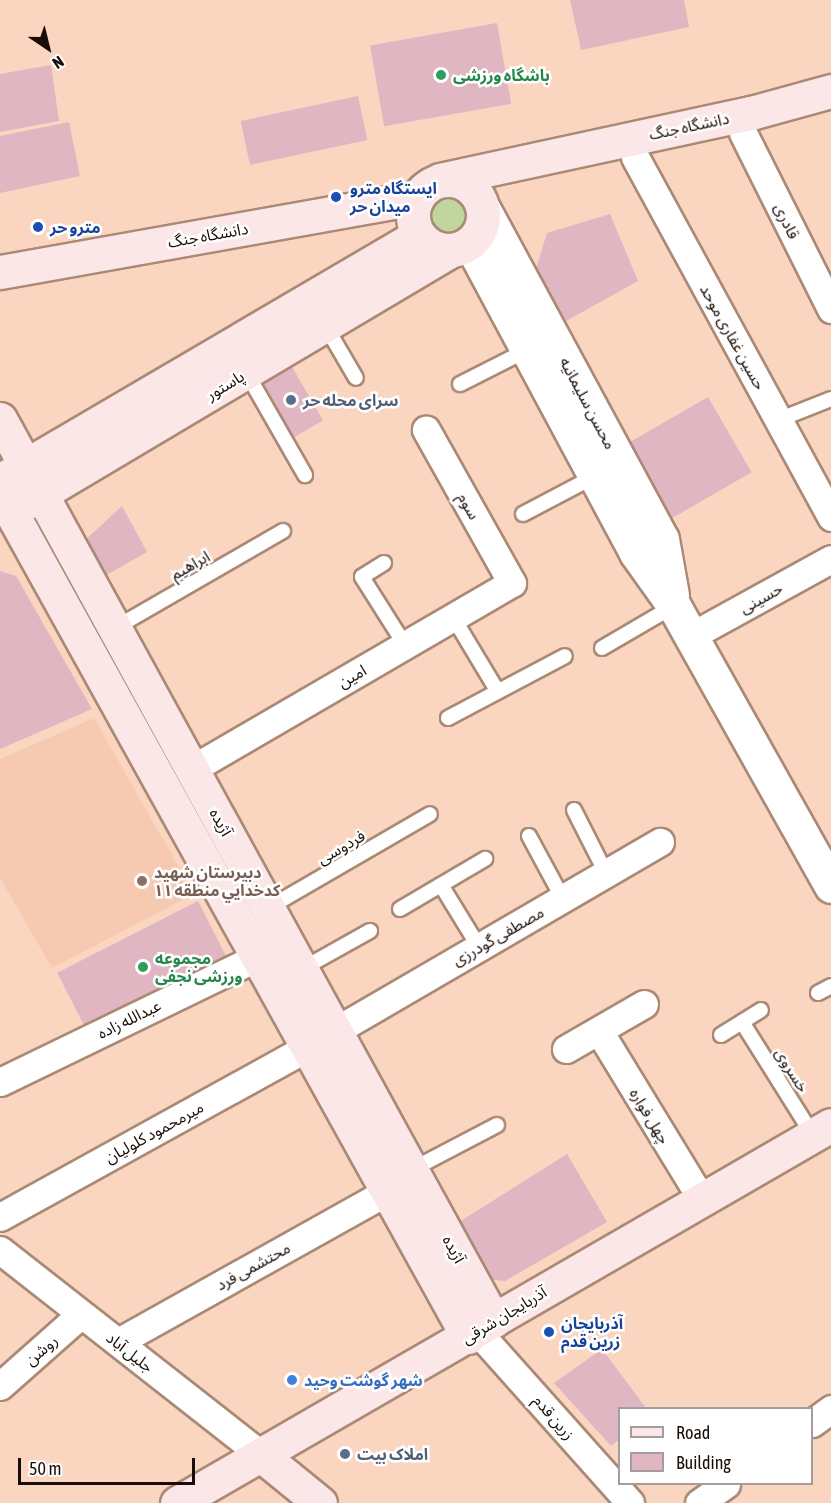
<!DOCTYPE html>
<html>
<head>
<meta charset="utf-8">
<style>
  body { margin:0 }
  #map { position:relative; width:831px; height:1503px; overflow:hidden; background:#fad6c1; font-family:"Asap Condensed","Noto Sans Arabic",sans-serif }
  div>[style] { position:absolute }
  .built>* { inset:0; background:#f5cab1 }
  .green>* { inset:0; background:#c1d59f }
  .round { border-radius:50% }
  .building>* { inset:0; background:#dfb6c2; transform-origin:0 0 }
  .roads { filter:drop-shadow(2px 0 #aa8975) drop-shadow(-2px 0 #aa8975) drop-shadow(0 2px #aa8975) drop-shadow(0 -2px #aa8975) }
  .service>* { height:14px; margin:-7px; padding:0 7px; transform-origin:7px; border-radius:7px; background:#fff }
  .minor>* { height:27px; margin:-13.5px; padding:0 13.5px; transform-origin:13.5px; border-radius:13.5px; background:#fff }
  .tertiary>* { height:33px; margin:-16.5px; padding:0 16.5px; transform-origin:16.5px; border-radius:16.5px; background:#fff }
  .secondary>* { height:33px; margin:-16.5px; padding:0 16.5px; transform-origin:16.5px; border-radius:16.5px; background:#fce7e8 }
  .secondary>.ring { margin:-16.5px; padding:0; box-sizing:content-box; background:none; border:33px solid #fce7e8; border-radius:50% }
  .dots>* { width:16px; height:16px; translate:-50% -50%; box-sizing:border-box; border:3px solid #fff; border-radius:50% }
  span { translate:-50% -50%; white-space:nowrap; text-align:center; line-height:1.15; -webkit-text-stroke:5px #fff; paint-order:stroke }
  .leisure-label { font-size:16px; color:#27864d; font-weight:700 }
  .left { translate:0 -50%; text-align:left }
  .street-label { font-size:16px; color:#190d07 }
  .transit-label { font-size:16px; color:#164399; font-weight:700 }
  .service-label { font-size:16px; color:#4e5e75; font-weight:700 }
  .education-label { font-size:16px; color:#785e54; font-weight:700 }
  .shop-label { font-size:16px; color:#366cbe; font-weight:700 }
  .legend { position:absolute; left:618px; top:1407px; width:195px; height:78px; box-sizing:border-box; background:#fff; border:2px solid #a39e9c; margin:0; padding:8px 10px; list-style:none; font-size:18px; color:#190d07 }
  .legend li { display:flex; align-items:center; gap:12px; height:30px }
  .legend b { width:30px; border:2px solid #a39e9c }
  .north { position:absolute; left:18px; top:18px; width:60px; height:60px; -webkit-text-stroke:4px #fff; paint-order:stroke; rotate:145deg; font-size:16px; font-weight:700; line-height:24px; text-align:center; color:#190d07 }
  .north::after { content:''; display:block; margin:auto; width:21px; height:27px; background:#190d07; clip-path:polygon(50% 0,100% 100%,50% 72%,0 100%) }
  .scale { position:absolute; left:18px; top:1458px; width:177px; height:27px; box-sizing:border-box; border:3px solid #190d07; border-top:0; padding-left:8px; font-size:18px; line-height:21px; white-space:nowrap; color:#190d07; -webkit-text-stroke:4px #fff; paint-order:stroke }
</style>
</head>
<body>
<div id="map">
  <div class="built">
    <div style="clip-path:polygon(94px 718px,194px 894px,52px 968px,0 878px,0 759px)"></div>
  </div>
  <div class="green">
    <div class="round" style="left:430px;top:197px;width:36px;height:36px"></div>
  </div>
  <div class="building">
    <div style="clip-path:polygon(570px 0,684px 0,689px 27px,581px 50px)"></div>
    <div style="left:497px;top:23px;width:82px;height:129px;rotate:80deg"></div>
    <div style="clip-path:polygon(51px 65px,59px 121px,0 132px,0 74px)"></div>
    <div style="left:358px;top:96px;width:45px;height:120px;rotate:78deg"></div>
    <div style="clip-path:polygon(69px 122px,80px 176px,0 193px,0 136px)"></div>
    <div style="clip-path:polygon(610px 214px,638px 281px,566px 321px,535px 272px,547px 233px)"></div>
    <div style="left:288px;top:360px;width:70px;height:35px;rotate:60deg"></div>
    <div style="left:708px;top:397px;width:87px;height:93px;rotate:60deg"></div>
    <div style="clip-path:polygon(122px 506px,147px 552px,103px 577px,83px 542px)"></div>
    <div style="clip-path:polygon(0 571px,16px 576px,92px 709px,0 749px)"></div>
    <div style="left:198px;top:901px;width:67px;height:158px;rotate:63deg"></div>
    <div style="clip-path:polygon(567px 1154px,607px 1222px,505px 1281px,487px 1279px,456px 1224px)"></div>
    <div style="clip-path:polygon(602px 1349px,646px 1408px,620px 1408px,620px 1439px,611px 1446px,554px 1383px)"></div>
  </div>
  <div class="roads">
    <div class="service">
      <div style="left:325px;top:325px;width:61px;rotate:59.7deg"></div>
      <div style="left:246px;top:372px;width:119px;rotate:60.2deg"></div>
      <div style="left:460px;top:384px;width:75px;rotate:-26.9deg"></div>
      <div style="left:778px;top:420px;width:57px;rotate:-21.6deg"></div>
      <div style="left:523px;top:514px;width:81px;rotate:-27.8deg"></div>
      <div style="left:384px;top:563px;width:26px;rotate:148deg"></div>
      <div style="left:362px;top:577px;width:80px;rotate:57.7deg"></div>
      <div style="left:453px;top:617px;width:87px;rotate:59deg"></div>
      <div style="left:115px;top:628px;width:194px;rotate:-30deg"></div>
      <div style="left:602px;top:648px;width:83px;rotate:-30.3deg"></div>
      <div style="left:448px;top:718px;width:132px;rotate:-27.9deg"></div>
      <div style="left:574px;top:810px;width:71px;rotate:63.1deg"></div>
      <div style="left:529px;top:836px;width:72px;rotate:61.6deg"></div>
      <div style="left:441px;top:885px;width:73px;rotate:58.5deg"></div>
      <div style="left:268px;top:908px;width:187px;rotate:-30.1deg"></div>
      <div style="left:400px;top:909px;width:99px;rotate:-30.5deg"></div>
      <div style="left:302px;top:969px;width:78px;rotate:-29.2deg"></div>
      <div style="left:818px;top:993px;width:15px;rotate:-28deg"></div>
      <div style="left:742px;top:1022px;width:133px;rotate:57.9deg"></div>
      <div style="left:721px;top:1035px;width:47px;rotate:-32deg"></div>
      <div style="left:411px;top:1170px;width:97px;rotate:-27.6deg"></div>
    </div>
    <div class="minor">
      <div style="left:743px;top:133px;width:197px;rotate:63.4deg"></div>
      <div style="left:635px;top:157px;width:410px;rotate:61.4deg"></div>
      <div style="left:691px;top:636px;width:160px;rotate:-28.8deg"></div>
      <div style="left:192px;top:769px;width:370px;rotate:-30.2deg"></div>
      <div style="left:512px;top:583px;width:176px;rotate:-119.3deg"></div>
      <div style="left:335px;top:1031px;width:376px;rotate:-30.2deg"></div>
      <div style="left:599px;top:1031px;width:198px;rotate:58.6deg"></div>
      <div style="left:566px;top:1049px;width:90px;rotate:-30deg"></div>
      <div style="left:0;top:1082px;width:287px;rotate:-25.9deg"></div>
      <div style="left:0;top:1217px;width:352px;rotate:-28.9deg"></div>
      <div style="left:0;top:1250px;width:332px;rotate:38.1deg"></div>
      <div style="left:477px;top:1331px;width:230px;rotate:48.3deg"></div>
      <div style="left:118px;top:1342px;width:309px;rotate:-29.2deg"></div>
      <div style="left:0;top:1386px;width:108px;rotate:-41.6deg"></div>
      <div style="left:812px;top:1423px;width:24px;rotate:-36deg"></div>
      <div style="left:699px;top:1503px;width:33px;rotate:-35deg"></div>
    </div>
    <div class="tertiary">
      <div style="left:483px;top:208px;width:376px;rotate:61.6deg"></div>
      <div style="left:662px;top:539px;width:57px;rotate:79.9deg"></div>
      <div style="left:470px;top:243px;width:352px;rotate:61.8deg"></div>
      <div style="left:636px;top:553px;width:65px;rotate:54.4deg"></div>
      <div style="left:674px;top:606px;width:321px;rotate:60.7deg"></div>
    </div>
    <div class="secondary">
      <div class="ring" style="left:413px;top:180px;width:37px;height:37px"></div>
      <div style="left:440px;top:180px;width:318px;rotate:-12.2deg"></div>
      <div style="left:751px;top:113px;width:83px;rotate:-15.4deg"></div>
      <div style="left:0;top:272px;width:424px;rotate:-10.1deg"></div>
      <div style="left:0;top:419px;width:1028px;rotate:61.29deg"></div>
      <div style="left:6px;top:477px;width:478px;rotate:-30.4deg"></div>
      <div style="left:0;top:492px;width:966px;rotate:61.02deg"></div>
      <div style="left:22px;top:505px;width:498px;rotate:-30.7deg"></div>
      <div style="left:261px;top:1455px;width:76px;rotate:39.1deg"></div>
      <div style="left:177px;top:1503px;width:755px;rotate:-30.03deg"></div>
    </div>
  </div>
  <div class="dots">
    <div style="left:441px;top:75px;background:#2e9e5b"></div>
    <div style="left:336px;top:197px;background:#1a4fb4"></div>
    <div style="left:38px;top:227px;background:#1a4fb4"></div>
    <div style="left:291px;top:400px;background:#5c6f8a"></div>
    <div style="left:142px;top:881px;background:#8d6e63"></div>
    <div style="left:143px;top:967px;background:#2e9e5b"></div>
    <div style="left:549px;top:1332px;background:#1a4fb4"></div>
    <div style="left:292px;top:1380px;background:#3f7fe0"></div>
    <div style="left:345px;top:1454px;background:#5c6f8a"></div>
  </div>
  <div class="leisure-label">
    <span class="left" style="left:453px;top:75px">باشگاه ورزشی</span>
    <span class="left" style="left:155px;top:967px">مجموعه<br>ورزشی نجفی</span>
  </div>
  <div class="street-label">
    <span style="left:689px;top:126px;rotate:-12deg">دانشگاه جنگ</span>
    <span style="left:787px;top:221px;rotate:64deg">قادری</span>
    <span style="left:208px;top:235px;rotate:-10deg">دانشگاه جنگ</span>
    <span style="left:733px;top:337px;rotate:61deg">حسین غفاری موحد</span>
    <span style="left:225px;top:385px;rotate:-31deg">پاستور</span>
    <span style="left:588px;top:403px;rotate:62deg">محسن سلیمانیه</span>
    <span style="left:469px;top:506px;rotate:61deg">سوم</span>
    <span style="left:190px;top:565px;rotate:-30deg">ابراهیم</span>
    <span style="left:761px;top:598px;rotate:-29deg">حسینی</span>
    <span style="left:352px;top:676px;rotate:-30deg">امین</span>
    <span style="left:221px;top:822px;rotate:61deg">آژیده</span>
    <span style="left:341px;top:847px;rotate:-30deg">فردوسی</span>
    <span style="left:498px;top:936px;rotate:-30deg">مصطفی گودرزی</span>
    <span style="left:129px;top:1019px;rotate:-26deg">عبدالله زاده</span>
    <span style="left:792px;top:1070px;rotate:58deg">خسروی</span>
    <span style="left:650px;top:1116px;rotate:59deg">چهل فواره</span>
    <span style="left:154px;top:1132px;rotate:-29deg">میرمحمود کلولیان</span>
    <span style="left:454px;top:1249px;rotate:61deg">آژیده</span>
    <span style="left:253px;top:1266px;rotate:-29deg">محتشمی فرد</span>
    <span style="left:504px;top:1315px;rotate:-31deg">آذربایجان شرقی</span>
    <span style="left:41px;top:1350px;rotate:-41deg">روشن</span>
    <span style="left:130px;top:1352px;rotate:38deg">جلیل آباد</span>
    <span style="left:554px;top:1417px;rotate:49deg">زرین قدم</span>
  </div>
  <div class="transit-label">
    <span class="left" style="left:350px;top:197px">ایستگاه مترو<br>میدان حر</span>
    <span class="left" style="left:50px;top:227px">مترو حر</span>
    <span class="left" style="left:561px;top:1332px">آذربایجان<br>زرین قدم</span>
  </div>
  <div class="service-label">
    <span class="left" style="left:303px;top:400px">سرای محله حر</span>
    <span class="left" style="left:357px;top:1454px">املاک بیت</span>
  </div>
  <div class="education-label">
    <span class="left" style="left:154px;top:881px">دبيرستان شهيد<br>كدخدايي منطقه ١١</span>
  </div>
  <div class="shop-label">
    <span class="left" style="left:304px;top:1380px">شهر گوشت وحید</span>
  </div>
  <ul class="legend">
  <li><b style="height:8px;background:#fce7e8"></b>Road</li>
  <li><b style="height:16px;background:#dfb6c2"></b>Building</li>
  </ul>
  <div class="north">N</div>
  <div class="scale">50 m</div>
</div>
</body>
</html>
